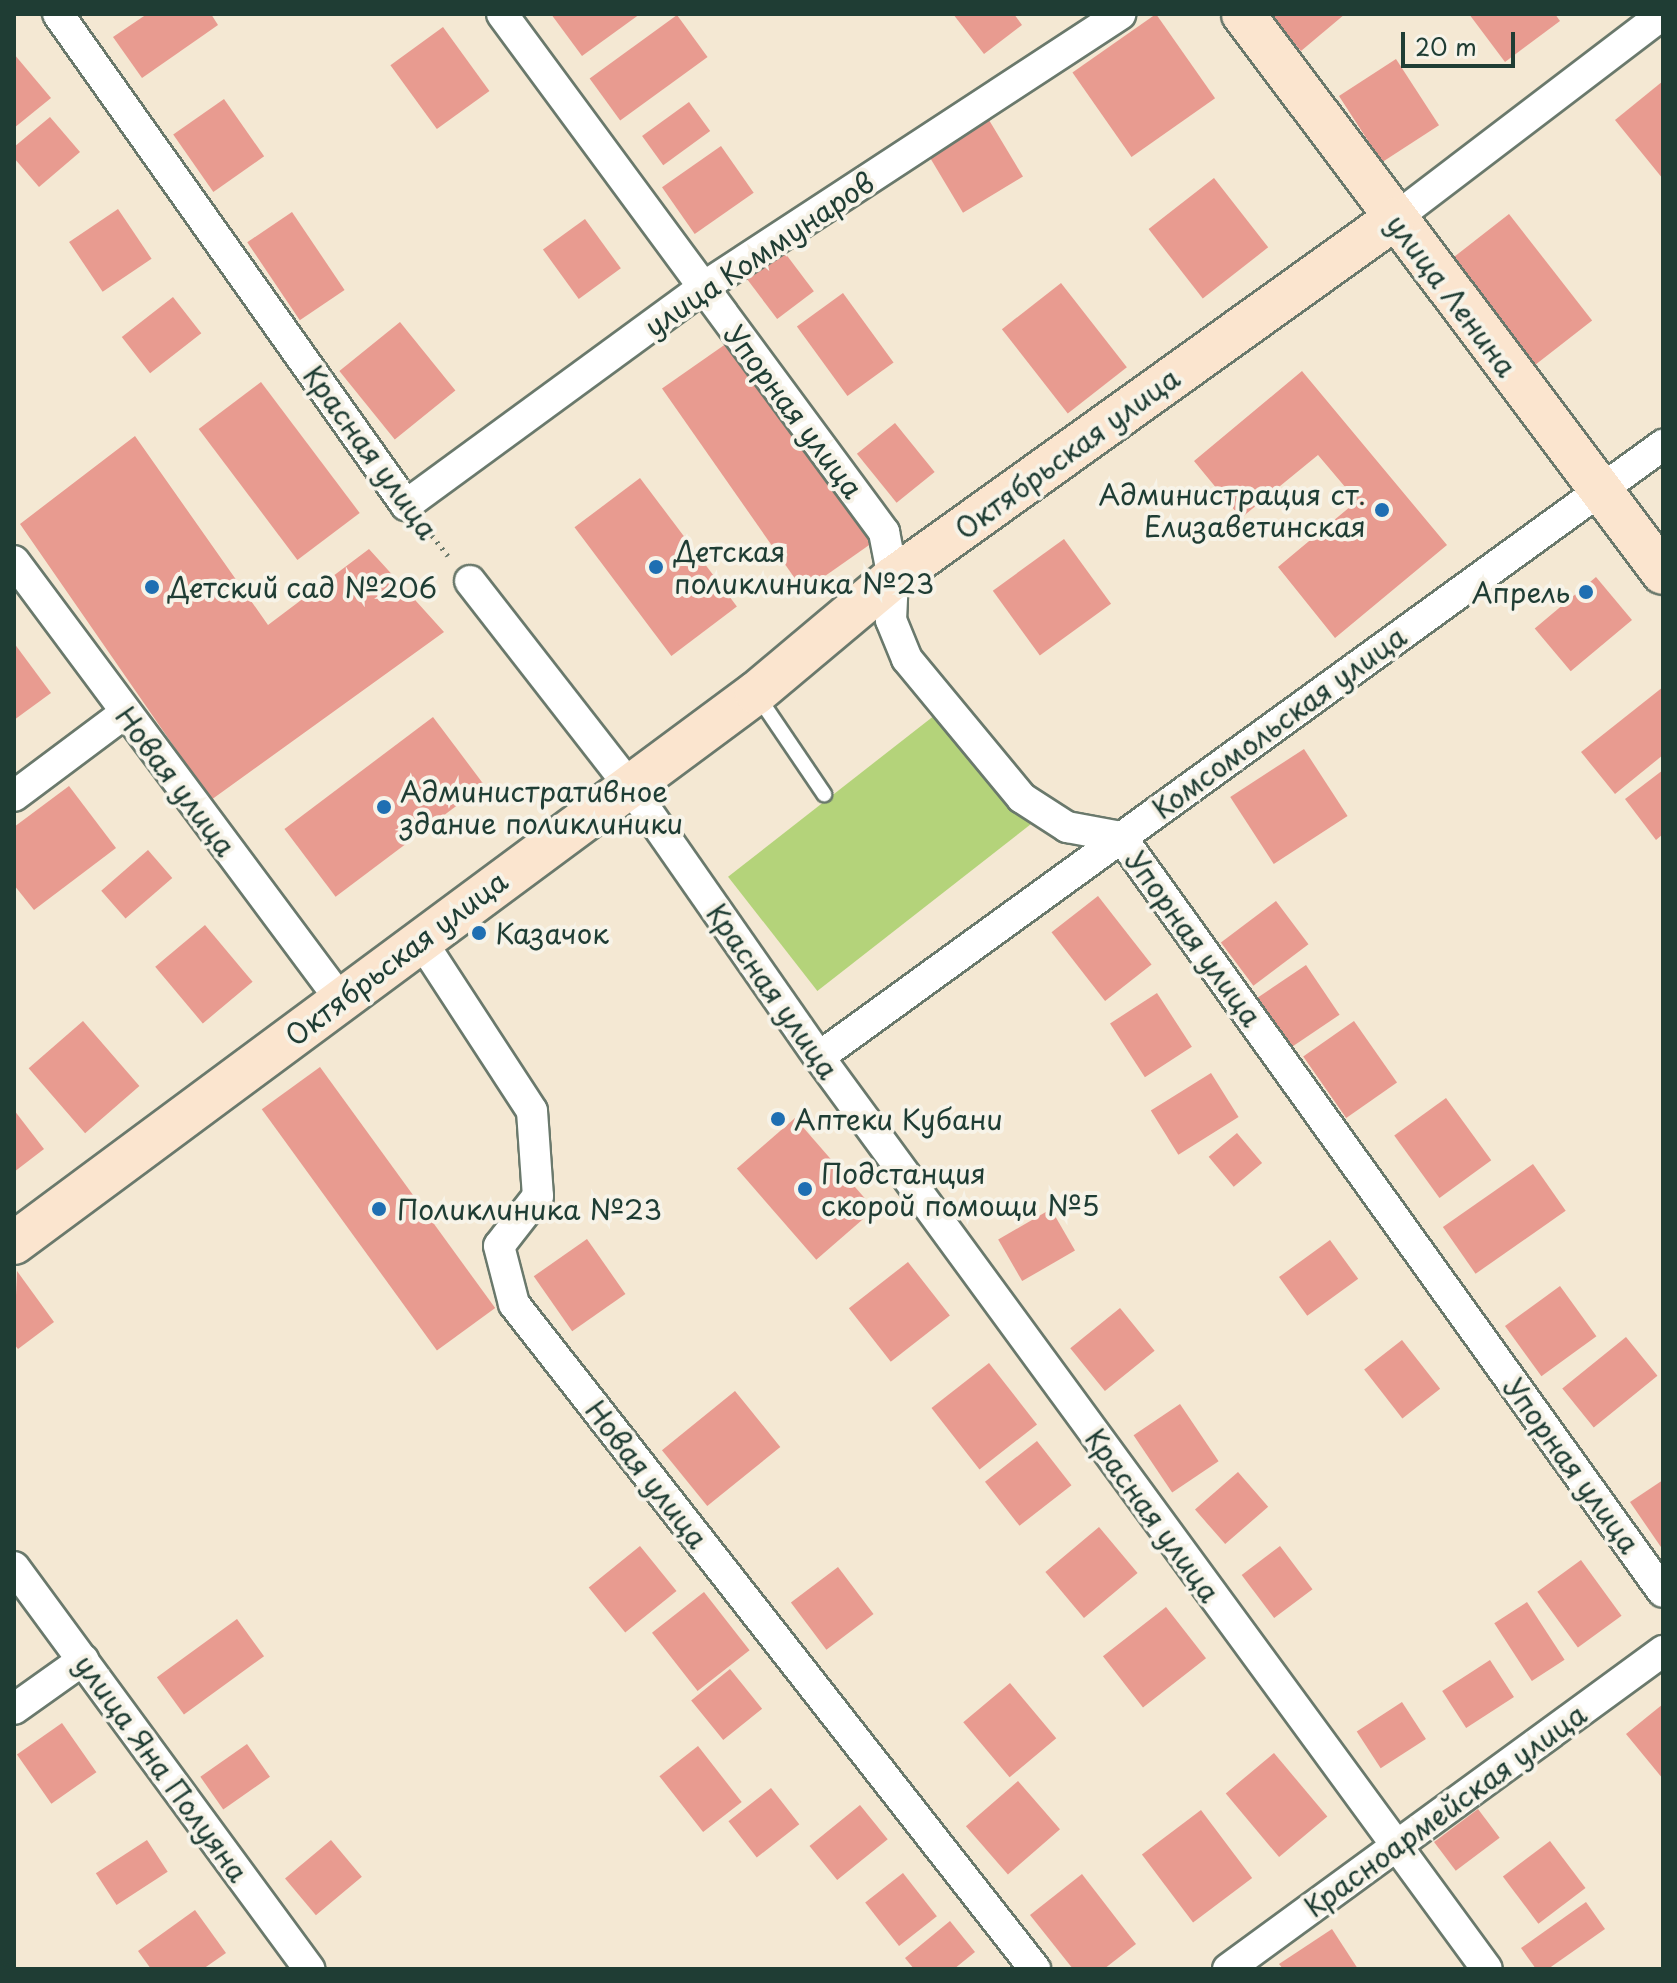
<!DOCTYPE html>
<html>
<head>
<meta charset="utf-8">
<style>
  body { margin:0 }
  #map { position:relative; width:1677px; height:1983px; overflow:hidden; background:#f4e8d3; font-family:"Playpen Sans",sans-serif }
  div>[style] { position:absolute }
  .green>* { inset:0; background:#b4d37a; transform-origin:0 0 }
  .building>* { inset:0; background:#e89b90; transform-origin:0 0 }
  .path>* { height:5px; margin-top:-2.5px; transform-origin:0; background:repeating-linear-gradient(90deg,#6a796c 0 2px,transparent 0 8px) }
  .roads { filter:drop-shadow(2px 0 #6a796c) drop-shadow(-2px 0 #6a796c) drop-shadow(0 2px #6a796c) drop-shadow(0 -2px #6a796c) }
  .lane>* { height:14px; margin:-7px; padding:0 7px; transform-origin:7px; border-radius:7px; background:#fff }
  .street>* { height:30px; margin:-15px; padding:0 15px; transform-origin:15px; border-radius:15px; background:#fff }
  .secondary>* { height:42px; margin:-21px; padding:0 21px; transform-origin:21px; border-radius:21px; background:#fbe5cf }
  .dots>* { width:22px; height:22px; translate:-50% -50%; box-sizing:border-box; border:4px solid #f7f3e8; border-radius:50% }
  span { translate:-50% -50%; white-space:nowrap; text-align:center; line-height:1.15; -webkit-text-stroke:8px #f7f3e8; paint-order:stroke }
  .street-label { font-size:28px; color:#1f3d34 }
  .poi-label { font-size:28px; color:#1f3d34 }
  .right { translate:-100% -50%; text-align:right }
  .left { translate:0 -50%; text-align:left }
  .frame { position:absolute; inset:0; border:16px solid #1f3d34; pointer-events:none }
  .scale { position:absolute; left:1401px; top:32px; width:114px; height:36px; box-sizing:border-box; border:4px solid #1f3d34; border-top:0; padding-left:10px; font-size:24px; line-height:28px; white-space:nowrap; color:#1f3d34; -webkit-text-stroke:6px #f7f3e8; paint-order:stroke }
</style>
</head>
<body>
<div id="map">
  <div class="green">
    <div style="left:944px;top:708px;width:145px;height:274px;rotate:52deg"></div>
  </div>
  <div class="building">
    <div style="clip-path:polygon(147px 14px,211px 14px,218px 25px,142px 78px,113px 37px)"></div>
    <div style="clip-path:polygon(551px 14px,640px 14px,582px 56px)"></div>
    <div style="clip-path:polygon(953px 14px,1014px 14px,1022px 25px,984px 54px)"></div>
    <div style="left:1156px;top:14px;width:103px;height:102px;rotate:55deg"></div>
    <div style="clip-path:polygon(1269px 14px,1345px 14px,1301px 51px)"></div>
    <div style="clip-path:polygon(1469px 14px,1555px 14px,1560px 21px,1505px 62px)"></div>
    <div style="left:677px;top:15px;width:52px;height:108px;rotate:54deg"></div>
    <div style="left:443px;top:27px;width:79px;height:65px;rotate:54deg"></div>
    <div style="clip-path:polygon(14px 54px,51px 98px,14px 128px)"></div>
    <div style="left:1396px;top:59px;width:79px;height:68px;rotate:57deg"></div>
    <div style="clip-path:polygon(1663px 81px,1663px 179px,1615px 120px)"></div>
    <div style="left:224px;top:99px;width:70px;height:62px;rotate:55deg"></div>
    <div style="left:689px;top:102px;width:36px;height:58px;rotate:54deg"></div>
    <div style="clip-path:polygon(50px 117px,80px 152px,39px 187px,14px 158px,14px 147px)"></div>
    <div style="left:989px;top:120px;width:66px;height:70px;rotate:59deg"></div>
    <div style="left:721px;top:146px;width:57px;height:72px;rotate:55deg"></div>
    <div style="left:1214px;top:178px;width:88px;height:83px;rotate:52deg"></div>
    <div style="left:118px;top:209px;width:60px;height:59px;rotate:56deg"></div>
    <div style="left:292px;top:212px;width:94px;height:54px;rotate:56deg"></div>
    <div style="left:1509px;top:214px;width:135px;height:72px;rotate:52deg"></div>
    <div style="left:585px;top:219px;width:61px;height:52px;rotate:54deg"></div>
    <div style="left:782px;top:249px;width:53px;height:46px;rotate:53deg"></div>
    <div style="left:1061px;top:283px;width:107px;height:75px;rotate:52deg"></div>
    <div style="left:843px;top:293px;width:86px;height:57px;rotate:54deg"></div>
    <div style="left:173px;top:297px;width:46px;height:65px;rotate:52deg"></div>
    <div style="left:400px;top:322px;width:88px;height:78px;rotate:51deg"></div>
    <div style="left:730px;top:341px;width:247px;height:83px;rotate:55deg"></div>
    <div style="clip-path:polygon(1302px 371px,1447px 545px,1335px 638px,1278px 567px,1357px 501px,1318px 455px,1241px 518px,1194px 461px)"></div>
    <div style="left:261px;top:382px;width:164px;height:78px;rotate:53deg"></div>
    <div style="left:895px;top:423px;width:63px;height:49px;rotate:51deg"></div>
    <div style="clip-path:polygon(135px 436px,268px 625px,369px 549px,444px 632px,211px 800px,20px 524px)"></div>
    <div style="left:640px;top:478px;width:161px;height:82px;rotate:53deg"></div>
    <div style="left:1064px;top:539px;width:80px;height:88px;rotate:54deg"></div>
    <div style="left:1596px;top:577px;width:56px;height:80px;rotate:50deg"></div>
    <div style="clip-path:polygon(14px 643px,51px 693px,14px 720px)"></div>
    <div style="clip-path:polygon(1663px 687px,1663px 755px,1615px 794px,1581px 752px)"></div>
    <div style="left:433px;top:717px;width:85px;height:186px;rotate:53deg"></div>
    <div style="left:1304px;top:749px;width:80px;height:88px;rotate:57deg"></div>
    <div style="clip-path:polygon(1663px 770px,1663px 834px,1656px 840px,1625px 799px)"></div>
    <div style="clip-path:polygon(69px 786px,116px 848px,34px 910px,14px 885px,14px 827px)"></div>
    <div style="left:148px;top:850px;width:37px;height:62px;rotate:49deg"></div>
    <div style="left:1098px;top:896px;width:87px;height:59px;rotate:52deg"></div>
    <div style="left:1276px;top:901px;width:54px;height:69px;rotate:53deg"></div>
    <div style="left:205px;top:925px;width:74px;height:65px;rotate:50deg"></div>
    <div style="left:1306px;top:965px;width:60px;height:59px;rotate:56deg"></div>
    <div style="left:1157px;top:993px;width:64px;height:56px;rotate:57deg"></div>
    <div style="left:83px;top:1021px;width:86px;height:72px;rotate:49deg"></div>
    <div style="left:1354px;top:1021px;width:75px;height:62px;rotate:55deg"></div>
    <div style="left:320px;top:1067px;width:298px;height:72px;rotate:54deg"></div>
    <div style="left:1211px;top:1073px;width:52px;height:71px;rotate:58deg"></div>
    <div style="left:1446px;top:1098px;width:77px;height:64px;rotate:54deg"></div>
    <div style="clip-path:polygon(14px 1110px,44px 1149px,14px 1172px)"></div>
    <div style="left:795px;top:1118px;width:121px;height:77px;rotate:49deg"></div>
    <div style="left:1237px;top:1133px;width:39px;height:37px;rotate:50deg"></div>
    <div style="left:1533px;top:1164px;width:57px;height:110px;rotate:55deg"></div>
    <div style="left:1051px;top:1209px;width:48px;height:61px;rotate:60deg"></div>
    <div style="left:587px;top:1239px;width:67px;height:65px;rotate:55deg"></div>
    <div style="left:1330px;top:1240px;width:48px;height:63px;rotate:54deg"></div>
    <div style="left:908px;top:1262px;width:68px;height:75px;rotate:52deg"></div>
    <div style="clip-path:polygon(17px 1271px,54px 1322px,18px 1349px,14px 1344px)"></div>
    <div style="left:1560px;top:1286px;width:62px;height:68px;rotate:54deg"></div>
    <div style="left:1120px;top:1308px;width:55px;height:64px;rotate:51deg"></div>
    <div style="left:1626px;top:1337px;width:50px;height:82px;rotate:51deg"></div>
    <div style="left:1402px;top:1340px;width:62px;height:48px;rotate:52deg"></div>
    <div style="left:989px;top:1363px;width:78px;height:73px;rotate:52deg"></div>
    <div style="left:735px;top:1391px;width:72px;height:94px;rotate:51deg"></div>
    <div style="left:1180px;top:1404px;width:69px;height:56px;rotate:56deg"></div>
    <div style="left:1037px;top:1441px;width:56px;height:66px;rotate:52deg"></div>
    <div style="left:1238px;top:1472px;width:46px;height:57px;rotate:49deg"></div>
    <div style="clip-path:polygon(1663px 1480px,1663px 1550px,1630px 1502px)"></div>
    <div style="left:1099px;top:1527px;width:60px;height:70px;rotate:50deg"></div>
    <div style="left:640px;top:1546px;width:58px;height:66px;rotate:51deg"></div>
    <div style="left:1280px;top:1546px;width:54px;height:48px;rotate:53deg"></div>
    <div style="left:1581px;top:1560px;width:69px;height:54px;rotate:54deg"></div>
    <div style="left:838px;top:1567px;width:59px;height:59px;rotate:53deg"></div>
    <div style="left:704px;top:1592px;width:74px;height:66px;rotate:52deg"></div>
    <div style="left:1527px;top:1602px;width:69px;height:39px;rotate:57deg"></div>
    <div style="left:1166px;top:1607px;width:65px;height:80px;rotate:52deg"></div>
    <div style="left:237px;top:1619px;width:46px;height:99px;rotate:54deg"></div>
    <div style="left:1490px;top:1660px;width:44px;height:57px;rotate:57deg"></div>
    <div style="left:730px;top:1669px;width:51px;height:50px;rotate:51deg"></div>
    <div style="left:1010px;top:1683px;width:72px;height:61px;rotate:50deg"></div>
    <div style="left:1402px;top:1702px;width:44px;height:54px;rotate:57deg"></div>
    <div style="clip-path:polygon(1663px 1704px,1663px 1779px,1626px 1734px)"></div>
    <div style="left:62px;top:1723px;width:60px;height:55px;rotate:55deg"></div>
    <div style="left:247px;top:1744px;width:40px;height:57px;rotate:55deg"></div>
    <div style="left:698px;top:1746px;width:71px;height:49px;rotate:52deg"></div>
    <div style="left:1274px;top:1753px;width:83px;height:63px;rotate:50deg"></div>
    <div style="left:1018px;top:1781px;width:64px;height:69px;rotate:49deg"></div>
    <div style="left:771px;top:1788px;width:46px;height:54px;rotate:52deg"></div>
    <div style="left:860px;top:1805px;width:44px;height:65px;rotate:51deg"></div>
    <div style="left:1478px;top:1809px;width:36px;height:55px;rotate:53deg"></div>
    <div style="left:1201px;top:1810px;width:85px;height:74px;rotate:53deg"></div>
    <div style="left:147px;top:1840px;width:38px;height:61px;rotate:57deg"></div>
    <div style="left:331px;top:1840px;width:48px;height:60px;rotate:50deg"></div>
    <div style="left:1550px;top:1841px;width:59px;height:59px;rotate:53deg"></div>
    <div style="left:903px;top:1873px;width:55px;height:48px;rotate:52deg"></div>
    <div style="clip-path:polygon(1082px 1874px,1136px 1944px,1104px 1969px,1073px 1969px,1030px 1915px)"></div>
    <div style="clip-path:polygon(1586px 1902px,1605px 1929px,1548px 1969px,1536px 1969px,1521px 1948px)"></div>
    <div style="clip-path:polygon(195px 1910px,226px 1953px,203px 1969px,151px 1969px,138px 1951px)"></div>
    <div style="clip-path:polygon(950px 1921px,975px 1952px,954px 1969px,914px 1969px,905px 1958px)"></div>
    <div style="clip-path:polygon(1332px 1929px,1358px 1969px,1283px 1969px,1279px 1964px)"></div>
  </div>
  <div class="path">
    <div style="left:427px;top:529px;width:34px;rotate:52deg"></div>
  </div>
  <div class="roads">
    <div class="lane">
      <div style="left:757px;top:695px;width:120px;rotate:55.9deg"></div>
    </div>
    <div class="street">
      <div style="left:58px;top:14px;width:602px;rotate:54.67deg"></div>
      <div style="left:406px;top:505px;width:367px;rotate:-36.2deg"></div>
      <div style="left:702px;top:288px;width:500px;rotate:-33.2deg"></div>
      <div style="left:502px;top:14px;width:644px;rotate:53.59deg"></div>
      <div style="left:884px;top:532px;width:47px;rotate:78.9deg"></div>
      <div style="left:893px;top:578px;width:42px;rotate:92.7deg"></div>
      <div style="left:891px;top:620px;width:42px;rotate:67.7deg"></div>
      <div style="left:907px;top:659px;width:180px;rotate:50.4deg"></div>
      <div style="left:1022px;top:798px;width:54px;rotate:32.8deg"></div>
      <div style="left:1067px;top:827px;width:55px;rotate:10.5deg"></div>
      <div style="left:1121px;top:837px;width:929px;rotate:54.33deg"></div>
      <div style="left:1394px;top:219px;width:338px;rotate:-37.3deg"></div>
      <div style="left:14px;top:561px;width:546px;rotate:53.34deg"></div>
      <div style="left:470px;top:581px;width:259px;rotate:52.1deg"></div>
      <div style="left:629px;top:785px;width:332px;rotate:55.1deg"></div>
      <div style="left:819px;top:1057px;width:1130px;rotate:53.78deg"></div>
      <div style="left:14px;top:796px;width:139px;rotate:-36.8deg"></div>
      <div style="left:420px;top:939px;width:205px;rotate:56.9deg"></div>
      <div style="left:532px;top:1111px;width:85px;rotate:86deg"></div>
      <div style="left:538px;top:1196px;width:63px;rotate:128deg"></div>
      <div style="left:499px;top:1246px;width:60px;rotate:75.5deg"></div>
      <div style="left:514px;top:1304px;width:845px;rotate:51.92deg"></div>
      <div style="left:819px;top:1057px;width:1043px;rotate:-35.95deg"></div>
      <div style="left:14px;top:1567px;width:499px;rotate:53.7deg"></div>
      <div style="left:14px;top:1709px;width:85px;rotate:-35.4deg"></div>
      <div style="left:1228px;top:1969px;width:539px;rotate:-36.17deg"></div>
    </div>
    <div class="secondary">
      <div style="left:1243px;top:14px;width:699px;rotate:53.08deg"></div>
      <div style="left:14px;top:1243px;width:924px;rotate:-36.55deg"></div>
      <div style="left:756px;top:693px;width:179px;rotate:-40deg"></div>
      <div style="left:893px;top:578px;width:616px;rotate:-35.62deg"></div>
    </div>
  </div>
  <div class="dots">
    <div style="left:1382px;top:510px;background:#1f6fb2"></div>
    <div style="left:656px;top:567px;background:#1f6fb2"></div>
    <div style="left:152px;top:587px;background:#1f6fb2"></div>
    <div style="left:1586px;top:592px;background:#1f6fb2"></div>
    <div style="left:384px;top:807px;background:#1f6fb2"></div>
    <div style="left:479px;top:933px;background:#1f6fb2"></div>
    <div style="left:778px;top:1119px;background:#1f6fb2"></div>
    <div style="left:805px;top:1189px;background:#1f6fb2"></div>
    <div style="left:379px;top:1209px;background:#1f6fb2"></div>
  </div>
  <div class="street-label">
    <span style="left:759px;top:254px;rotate:-34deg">улица Коммунаров</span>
    <span style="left:1452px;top:295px;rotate:53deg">улица Ленина</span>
    <span style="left:794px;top:411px;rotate:53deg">Упорная улица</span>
    <span style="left:371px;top:452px;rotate:54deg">Красная улица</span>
    <span style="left:1067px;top:453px;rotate:-36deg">Октябрьская улица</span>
    <span style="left:1279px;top:722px;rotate:-36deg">Комсомольская улица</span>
    <span style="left:176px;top:781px;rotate:53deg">Новая улица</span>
    <span style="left:1194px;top:938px;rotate:54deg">Упорная улица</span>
    <span style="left:396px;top:958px;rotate:-37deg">Октябрьская улица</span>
    <span style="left:773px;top:991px;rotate:55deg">Красная улица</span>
    <span style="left:1572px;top:1465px;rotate:54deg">Упорная улица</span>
    <span style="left:647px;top:1474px;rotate:52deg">Новая улица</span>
    <span style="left:1153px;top:1515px;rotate:54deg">Красная улица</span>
    <span style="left:162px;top:1768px;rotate:54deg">улица Яна Полуяна</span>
    <span style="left:1445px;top:1810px;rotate:-36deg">Красноармейская улица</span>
  </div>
  <div class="poi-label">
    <span class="right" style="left:1366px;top:510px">Администрация ст.<br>Елизаветинская</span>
    <span class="left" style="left:674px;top:567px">Детская<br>поликлиника №23</span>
    <span class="left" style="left:168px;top:587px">Детский сад №206</span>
    <span class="right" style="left:1570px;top:592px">Апрель</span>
    <span class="left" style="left:400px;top:807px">Административное<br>здание поликлиники</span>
    <span class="left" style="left:495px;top:933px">Казачок</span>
    <span class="left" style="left:794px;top:1119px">Аптеки Кубани</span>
    <span class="left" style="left:821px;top:1189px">Подстанция<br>скорой помощи №5</span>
    <span class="left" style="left:397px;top:1209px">Поликлиника №23</span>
  </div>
  <div class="frame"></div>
  <div class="scale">20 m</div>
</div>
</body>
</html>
